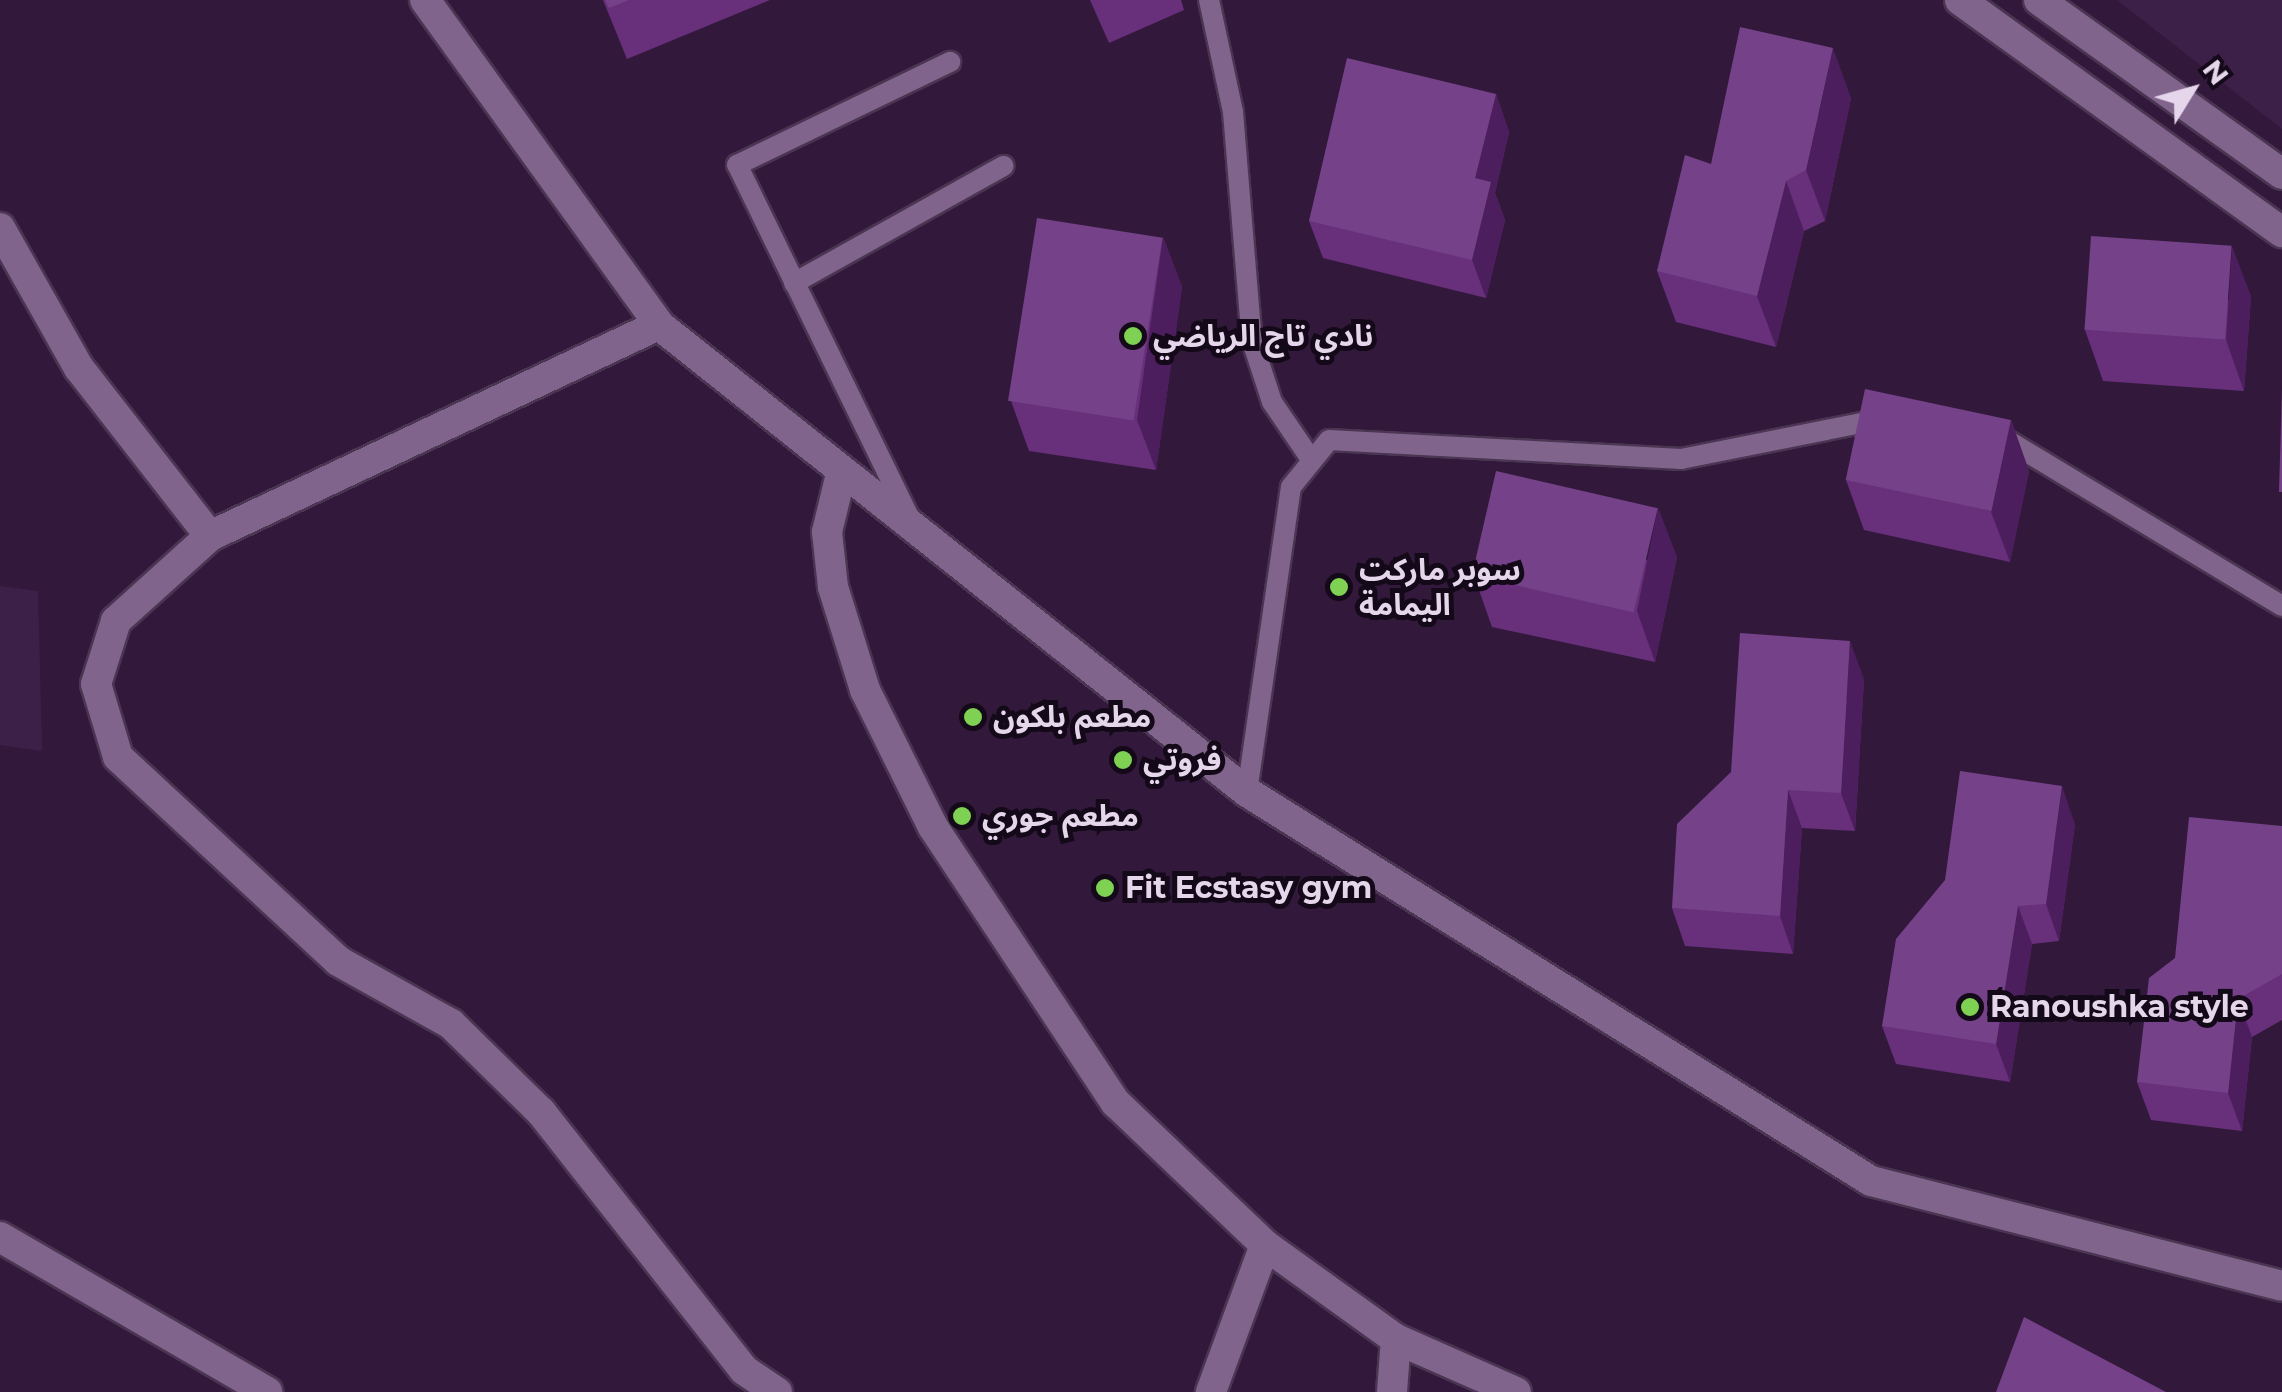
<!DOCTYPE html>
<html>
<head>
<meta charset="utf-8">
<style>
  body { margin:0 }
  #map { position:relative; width:2282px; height:1392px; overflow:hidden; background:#32193b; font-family:Montserrat,"Noto Sans Arabic",sans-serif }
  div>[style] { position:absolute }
  .built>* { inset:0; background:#3d2048 }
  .roads { filter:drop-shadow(2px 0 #4a3552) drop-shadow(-2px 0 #4a3552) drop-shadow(0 2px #4a3552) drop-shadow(0 -2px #4a3552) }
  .lane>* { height:20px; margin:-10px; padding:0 10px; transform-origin:10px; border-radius:10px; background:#81648c }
  .street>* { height:30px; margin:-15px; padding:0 15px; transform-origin:15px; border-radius:15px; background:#81648c }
  .secondary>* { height:30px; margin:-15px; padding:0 15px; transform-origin:15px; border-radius:15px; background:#81648c }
  .wall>* { inset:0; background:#682f7b }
  .shaded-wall>* { inset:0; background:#4c1e5d }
  .building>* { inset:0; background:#754188; transform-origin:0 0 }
  .dots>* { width:28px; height:28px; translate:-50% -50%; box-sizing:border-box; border:5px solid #140918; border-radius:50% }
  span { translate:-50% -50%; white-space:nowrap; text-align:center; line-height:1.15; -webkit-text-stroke:10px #140918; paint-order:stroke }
  .poi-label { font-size:30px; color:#e6d6ec; font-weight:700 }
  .left { translate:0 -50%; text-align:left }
  .north { position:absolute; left:2142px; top:40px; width:100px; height:100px; -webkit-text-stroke:8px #140918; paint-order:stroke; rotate:53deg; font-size:28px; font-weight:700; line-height:40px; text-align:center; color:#e6d6ec }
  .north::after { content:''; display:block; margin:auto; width:35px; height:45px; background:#e6d6ec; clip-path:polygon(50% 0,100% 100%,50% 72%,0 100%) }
</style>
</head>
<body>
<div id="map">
  <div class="built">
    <div style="clip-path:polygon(2117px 0,2282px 0,2282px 129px)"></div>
    <div style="clip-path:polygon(0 586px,38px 591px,42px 751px,0 745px)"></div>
  </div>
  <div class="roads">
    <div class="lane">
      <div style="left:1209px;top:0;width:115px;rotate:77.9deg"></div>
      <div style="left:1233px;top:112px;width:230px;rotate:85.3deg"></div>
      <div style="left:1252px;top:341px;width:64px;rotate:71.8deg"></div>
      <div style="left:1272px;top:402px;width:64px;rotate:55.8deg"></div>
      <div style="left:794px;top:283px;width:240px;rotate:-29.2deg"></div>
      <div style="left:1997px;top:434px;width:333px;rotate:31.1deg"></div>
      <div style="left:909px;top:517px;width:392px;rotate:-116deg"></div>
      <div style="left:737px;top:165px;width:237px;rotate:-25.8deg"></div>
      <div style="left:1247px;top:792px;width:308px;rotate:-81.8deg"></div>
      <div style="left:1291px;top:487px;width:60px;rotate:-51deg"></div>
      <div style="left:1329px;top:440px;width:353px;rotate:3.1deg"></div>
      <div style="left:1681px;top:459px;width:204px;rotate:-11.3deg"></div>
    </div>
    <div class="street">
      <div style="left:0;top:228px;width:161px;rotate:60.6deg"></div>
      <div style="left:79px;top:368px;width:213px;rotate:52.1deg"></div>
      <div style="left:210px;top:536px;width:127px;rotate:137.9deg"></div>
      <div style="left:116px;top:621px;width:66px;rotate:107.6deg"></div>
      <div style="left:96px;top:684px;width:76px;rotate:73.2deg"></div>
      <div style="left:118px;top:757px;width:300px;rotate:42.8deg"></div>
      <div style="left:338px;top:961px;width:129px;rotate:29.1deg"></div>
      <div style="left:451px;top:1024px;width:126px;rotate:44.4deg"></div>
      <div style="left:541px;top:1112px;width:328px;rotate:51.8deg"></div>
      <div style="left:744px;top:1370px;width:40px;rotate:34deg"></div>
      <div style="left:841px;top:474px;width:60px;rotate:103.6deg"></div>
      <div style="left:827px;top:532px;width:55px;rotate:83.8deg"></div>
      <div style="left:833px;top:587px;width:108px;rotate:72.7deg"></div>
      <div style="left:865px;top:690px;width:153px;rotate:63.6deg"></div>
      <div style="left:933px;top:827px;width:331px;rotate:56.5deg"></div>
      <div style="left:1116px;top:1103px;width:206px;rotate:43.6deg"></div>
      <div style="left:1265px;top:1245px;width:157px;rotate:110.2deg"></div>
      <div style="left:210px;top:536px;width:496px;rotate:-25.2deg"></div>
      <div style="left:0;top:1237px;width:309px;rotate:30.1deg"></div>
      <div style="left:1265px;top:1245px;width:161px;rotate:35.7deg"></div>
      <div style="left:1396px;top:1339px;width:131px;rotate:23.8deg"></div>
      <div style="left:1392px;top:1392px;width:53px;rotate:-85.7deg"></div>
    </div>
    <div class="secondary">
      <div style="left:425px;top:0;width:400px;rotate:54.2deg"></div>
      <div style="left:659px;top:325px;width:751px;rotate:38.46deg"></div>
      <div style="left:1247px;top:792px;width:735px;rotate:31.94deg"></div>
      <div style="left:1871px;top:1181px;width:424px;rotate:14.3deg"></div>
      <div style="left:1960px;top:0;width:397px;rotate:35.8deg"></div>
      <div style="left:2039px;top:0;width:299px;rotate:35.6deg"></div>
    </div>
  </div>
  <div class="wall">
    <div style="clip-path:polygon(603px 0,770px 0,627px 59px)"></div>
    <div style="clip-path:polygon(1090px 0,1181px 0,1184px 10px,1109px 43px)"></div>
    <div style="clip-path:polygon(1496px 94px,1509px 132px,1495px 193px,1505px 220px,1486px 298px,1323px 258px,1309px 221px)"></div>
    <div style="clip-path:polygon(1851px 98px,1825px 221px,1804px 231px,1776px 347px,1676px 322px,1657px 271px,1711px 164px)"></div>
    <div style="clip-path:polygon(1163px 237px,1182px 287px,1156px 470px,1029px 451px,1011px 401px)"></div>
    <div style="clip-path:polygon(2251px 296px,2244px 391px,2103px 381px,2085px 330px)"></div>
    <div style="clip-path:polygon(2011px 420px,2029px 471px,2010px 562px,1864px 530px,1846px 480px)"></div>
    <div style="clip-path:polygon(1677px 557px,1655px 662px,1492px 627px,1474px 576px)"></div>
    <div style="clip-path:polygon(1864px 679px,1855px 831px,1802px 828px,1793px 954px,1685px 946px,1672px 908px)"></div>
    <div style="clip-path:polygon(2075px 824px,2059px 941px,2032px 944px,2010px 1082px,1896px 1064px,1882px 1026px)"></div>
    <div style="clip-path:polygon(2282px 826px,2282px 1020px,2252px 1037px,2242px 1131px,2151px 1120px,2137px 1082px,2175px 958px)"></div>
  </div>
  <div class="shaded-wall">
    <div style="clip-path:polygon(1833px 48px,1851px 98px,1825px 221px,1806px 170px)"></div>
    <div style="clip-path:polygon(1496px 94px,1509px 132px,1495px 193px,1505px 220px,1486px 298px,1472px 260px,1475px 178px)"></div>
    <div style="clip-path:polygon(1786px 181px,1804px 231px,1776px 347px,1757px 296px)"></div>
    <div style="clip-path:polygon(1163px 237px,1182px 287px,1156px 470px,1137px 420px)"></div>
    <div style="clip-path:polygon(2232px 246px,2251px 296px,2244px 391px,2226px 340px)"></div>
    <div style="clip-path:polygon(2011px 420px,2029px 471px,2010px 562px,1991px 512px)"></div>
    <div style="clip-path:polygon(1658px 507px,1677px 557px,1655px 662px,1637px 611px)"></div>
    <div style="clip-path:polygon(1850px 641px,1864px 679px,1855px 831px,1841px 793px)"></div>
    <div style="clip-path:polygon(2062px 786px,2075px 824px,2059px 941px,2046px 904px)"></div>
    <div style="clip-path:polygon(1788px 790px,1802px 828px,1793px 954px,1780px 916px)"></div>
    <div style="clip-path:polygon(2018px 906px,2032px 944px,2010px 1082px,1996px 1044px)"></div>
    <div style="clip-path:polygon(2238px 999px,2252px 1037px,2242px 1131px,2228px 1093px)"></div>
  </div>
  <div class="building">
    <div style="clip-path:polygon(605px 0,629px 0,609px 8px)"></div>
    <div style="clip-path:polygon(1740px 27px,1833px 48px,1806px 170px,1786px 181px,1757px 296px,1657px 271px,1685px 155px,1711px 164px)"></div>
    <div style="clip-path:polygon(1347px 58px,1496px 94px,1475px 178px,1491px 182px,1472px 260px,1309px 221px)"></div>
    <div style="left:1037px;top:218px;width:127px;height:185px;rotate:9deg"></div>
    <div style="left:2091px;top:236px;width:141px;height:94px;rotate:4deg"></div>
    <div style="left:1865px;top:389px;width:149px;height:93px;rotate:12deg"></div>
    <div style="clip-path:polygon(2282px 389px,2282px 492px,2279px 492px)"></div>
    <div style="left:1496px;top:471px;width:166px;height:107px;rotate:13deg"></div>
    <div style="clip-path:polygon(1740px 633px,1850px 641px,1841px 793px,1788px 790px,1780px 916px,1672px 908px,1677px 824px,1731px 772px)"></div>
    <div style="clip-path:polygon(1960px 771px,2062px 786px,2046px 904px,2018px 906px,1996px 1044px,1882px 1026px,1896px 939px,1945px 880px)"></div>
    <div style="clip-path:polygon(2189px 817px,2282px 826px,2282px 974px,2238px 999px,2228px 1093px,2137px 1082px,2149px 978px,2175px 958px)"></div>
    <div style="clip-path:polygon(2024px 1317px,2166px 1392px,1996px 1392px)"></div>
  </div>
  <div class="dots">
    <div style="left:1133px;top:336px;background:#7ed153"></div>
    <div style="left:1339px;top:587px;background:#7ed153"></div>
    <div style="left:973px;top:717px;background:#7ed153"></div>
    <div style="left:1123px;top:760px;background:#7ed153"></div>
    <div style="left:962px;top:816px;background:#7ed153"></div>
    <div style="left:1105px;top:888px;background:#7ed153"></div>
    <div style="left:1970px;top:1007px;background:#7ed153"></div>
  </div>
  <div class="poi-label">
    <span class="left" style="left:1153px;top:336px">نادي تاج الرياضي</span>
    <span class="left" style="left:1359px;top:587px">سوبر ماركت<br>اليمامة</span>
    <span class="left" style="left:993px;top:717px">مطعم بلكون</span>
    <span class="left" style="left:1143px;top:760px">فروتي</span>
    <span class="left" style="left:982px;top:816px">مطعم جوري</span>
    <span class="left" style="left:1125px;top:888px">Fit Ecstasy gym</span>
    <span class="left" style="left:1990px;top:1007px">Ranoushka style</span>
  </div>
  <div class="north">N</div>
</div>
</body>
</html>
